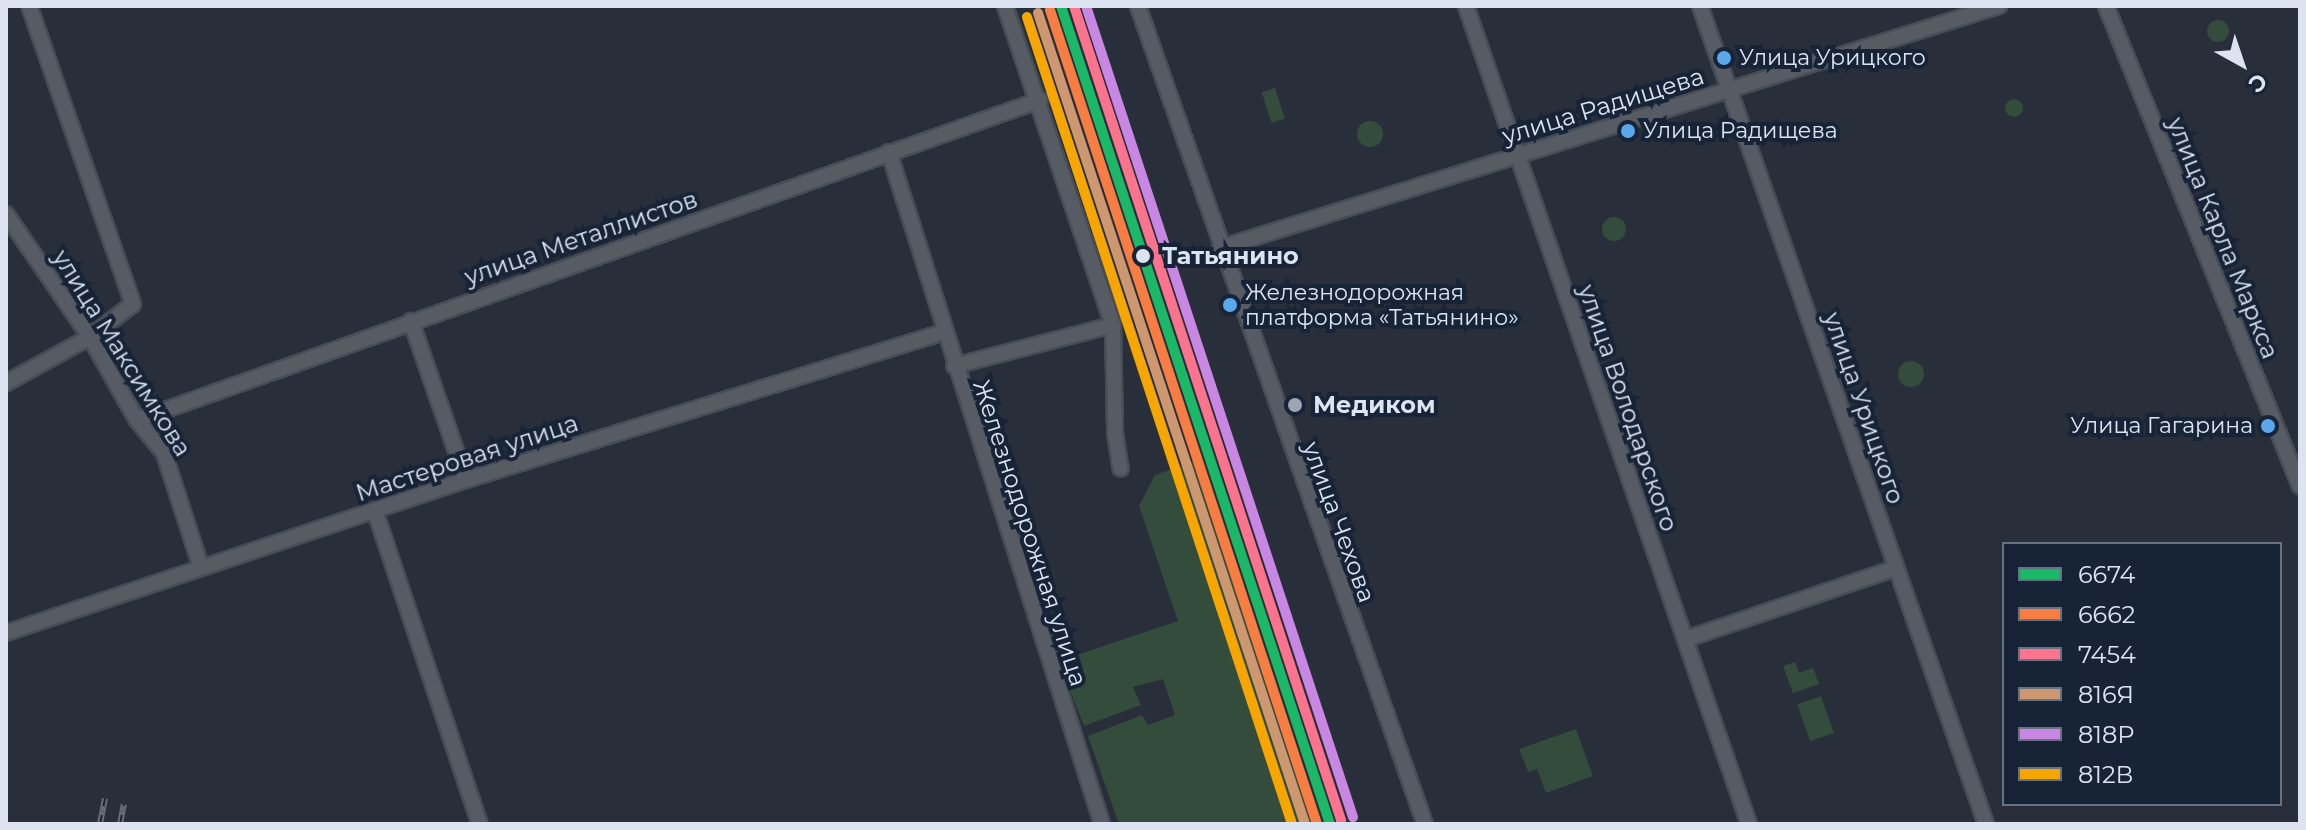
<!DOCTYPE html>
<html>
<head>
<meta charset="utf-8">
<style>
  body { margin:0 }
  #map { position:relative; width:2306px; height:830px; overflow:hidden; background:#282f3a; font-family:Montserrat,sans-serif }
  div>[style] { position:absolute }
  .green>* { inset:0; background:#334c3c; transform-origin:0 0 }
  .round { border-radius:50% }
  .roads { filter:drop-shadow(2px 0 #464d57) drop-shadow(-2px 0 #464d57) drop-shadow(0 2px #464d57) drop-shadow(0 -2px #464d57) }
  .minor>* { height:14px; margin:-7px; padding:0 7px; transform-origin:7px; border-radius:7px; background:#575c64 }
  .rail>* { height:6px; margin-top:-3px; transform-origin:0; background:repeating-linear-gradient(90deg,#172437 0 9px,#696d75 0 18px); box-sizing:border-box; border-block:2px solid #696d75 }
  .rail-1>* { height:10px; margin:-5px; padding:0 5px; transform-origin:5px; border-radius:5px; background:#1ab867 }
  .rail-2>* { height:10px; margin:-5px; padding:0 5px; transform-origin:5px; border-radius:5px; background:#f77d43 }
  .rail-3>* { height:10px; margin:-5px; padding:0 5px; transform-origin:5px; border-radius:5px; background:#fc738d }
  .rail-4>* { height:10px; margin:-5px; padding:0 5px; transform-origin:5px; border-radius:5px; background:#cd976f }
  .rail-5>* { height:10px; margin:-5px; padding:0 5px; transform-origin:5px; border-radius:5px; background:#c787e3 }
  .rail-6>* { height:10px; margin:-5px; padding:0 5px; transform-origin:5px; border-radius:5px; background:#f7a600 }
  .dots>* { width:22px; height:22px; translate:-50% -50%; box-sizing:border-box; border:4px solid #172437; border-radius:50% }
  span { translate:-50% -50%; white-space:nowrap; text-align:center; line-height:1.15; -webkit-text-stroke:8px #172437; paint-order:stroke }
  .bus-label { font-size:22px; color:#dce4f2 }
  .left { translate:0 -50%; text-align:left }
  .right { translate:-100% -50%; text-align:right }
  .street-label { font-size:24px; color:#dce4f2 }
  .stop-label { font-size:24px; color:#dce4f2; font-weight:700 }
  .poi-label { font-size:24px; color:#dce4f2; font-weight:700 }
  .frame { position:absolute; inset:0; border:8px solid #dce4f2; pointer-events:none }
  .legend { position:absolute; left:2002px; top:542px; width:280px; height:264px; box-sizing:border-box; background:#172437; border:2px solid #667182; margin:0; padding:10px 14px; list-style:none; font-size:24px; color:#dce4f2 }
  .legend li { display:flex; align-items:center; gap:16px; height:40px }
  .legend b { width:40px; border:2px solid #667182 }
  .north { position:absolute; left:2202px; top:24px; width:80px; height:80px; -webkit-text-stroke:6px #172437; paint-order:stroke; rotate:140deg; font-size:22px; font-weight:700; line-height:32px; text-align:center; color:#dce4f2 }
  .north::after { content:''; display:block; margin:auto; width:28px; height:36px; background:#dce4f2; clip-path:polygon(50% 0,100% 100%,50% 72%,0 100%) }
</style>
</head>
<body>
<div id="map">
  <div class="green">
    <div class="round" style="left:2207px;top:20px;width:22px;height:22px"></div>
    <div style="left:1275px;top:88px;width:32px;height:14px;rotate:72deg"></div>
    <div class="round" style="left:2005px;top:99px;width:18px;height:18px"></div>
    <div class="round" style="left:1357px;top:121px;width:26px;height:26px"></div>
    <div class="round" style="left:1602px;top:217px;width:24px;height:24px"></div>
    <div class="round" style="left:1898px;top:361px;width:26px;height:26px"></div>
    <div style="clip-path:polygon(1202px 459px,1289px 724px,1317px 824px,1119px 824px,1088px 736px,1142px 715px,1148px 725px,1175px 715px,1163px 679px,1133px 687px,1141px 705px,1084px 726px,1049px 637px,1050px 628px,1065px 622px,1077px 655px,1178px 621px,1139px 506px,1155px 475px)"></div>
    <div style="clip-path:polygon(1795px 662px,1799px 673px,1813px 668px,1819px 684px,1793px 693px,1783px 666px)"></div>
    <div style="left:1821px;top:696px;width:39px;height:25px;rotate:71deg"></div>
    <div style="clip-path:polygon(1576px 729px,1593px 776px,1546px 793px,1537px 769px,1528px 772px,1519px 749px)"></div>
  </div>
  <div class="roads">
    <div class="minor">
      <div style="left:1005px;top:6px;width:337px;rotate:71.3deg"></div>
      <div style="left:1113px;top:325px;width:108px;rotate:88.9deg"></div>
      <div style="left:1115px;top:433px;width:36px;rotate:81deg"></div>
      <div style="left:1138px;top:6px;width:867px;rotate:70.67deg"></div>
      <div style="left:1466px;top:6px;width:866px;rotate:70.92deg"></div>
      <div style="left:1700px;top:6px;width:867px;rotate:70.73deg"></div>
      <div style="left:2106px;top:6px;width:518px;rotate:67.99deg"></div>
      <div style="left:889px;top:152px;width:705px;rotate:72.41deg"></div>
      <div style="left:6px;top:214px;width:149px;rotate:55.7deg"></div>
      <div style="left:90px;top:337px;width:95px;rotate:60.5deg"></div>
      <div style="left:137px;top:420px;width:43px;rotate:50.7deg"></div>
      <div style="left:164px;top:453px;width:120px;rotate:72deg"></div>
      <div style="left:1220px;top:248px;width:816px;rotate:-17.26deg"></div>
      <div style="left:411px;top:321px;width:168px;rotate:70.9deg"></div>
      <div style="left:954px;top:366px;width:164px;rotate:-14.5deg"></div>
      <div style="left:6px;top:383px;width:96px;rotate:-28.7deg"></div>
      <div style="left:90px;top:337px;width:54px;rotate:-37.5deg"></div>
      <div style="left:133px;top:304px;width:316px;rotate:-109.2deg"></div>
      <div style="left:137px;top:420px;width:958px;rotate:-19.51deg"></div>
      <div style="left:375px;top:511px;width:330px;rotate:71.5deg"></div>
      <div style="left:6px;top:633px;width:485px;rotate:-18.4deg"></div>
      <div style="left:466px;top:480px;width:499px;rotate:-17.2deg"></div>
      <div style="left:1686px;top:639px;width:222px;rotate:-18.7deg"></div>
    </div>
  </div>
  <div class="rail">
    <div style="left:100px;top:824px;width:26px;rotate:-79deg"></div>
    <div style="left:120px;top:824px;width:20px;rotate:-79deg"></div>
  </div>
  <div class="rail-1">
    <div style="left:1061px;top:6px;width:861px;rotate:71.8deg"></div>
  </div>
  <div class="rail-2">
    <div style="left:1050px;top:10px;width:857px;rotate:71.84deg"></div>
  </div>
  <div class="rail-3">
    <div style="left:1074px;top:6px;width:857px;rotate:71.84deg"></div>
  </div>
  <div class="rail-4">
    <div style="left:1038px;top:13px;width:854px;rotate:71.78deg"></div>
  </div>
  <div class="rail-5">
    <div style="left:1086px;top:6px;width:854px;rotate:71.78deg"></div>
  </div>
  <div class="rail-6">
    <div style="left:1027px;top:17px;width:849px;rotate:71.82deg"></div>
  </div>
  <div class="dots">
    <div style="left:1724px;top:58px;background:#5aa8eb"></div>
    <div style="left:1628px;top:131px;background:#5aa8eb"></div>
    <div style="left:1143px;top:256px;background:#dce4f2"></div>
    <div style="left:1230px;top:305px;background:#5aa8eb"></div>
    <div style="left:1295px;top:405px;background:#9da5b2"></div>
    <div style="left:2268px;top:426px;background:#5aa8eb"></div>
  </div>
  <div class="bus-label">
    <span class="left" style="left:1739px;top:58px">Улица Урицкого</span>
    <span class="left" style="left:1643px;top:131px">Улица Радищева</span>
    <span class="left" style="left:1245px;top:305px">Железнодорожная<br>платформа «Татьянино»</span>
    <span class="right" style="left:2253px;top:426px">Улица Гагарина</span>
  </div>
  <div class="street-label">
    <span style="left:1603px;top:106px;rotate:-17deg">улица Радищева</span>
    <span style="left:581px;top:238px;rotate:-19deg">улица Металлистов</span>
    <span style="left:2223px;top:238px;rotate:68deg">улица Карла Маркса</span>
    <span style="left:122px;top:353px;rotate:58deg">улица Максимкова</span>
    <span style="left:1628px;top:408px;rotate:71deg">улица Володарского</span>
    <span style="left:1864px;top:408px;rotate:71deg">улица Урицкого</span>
    <span style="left:467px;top:458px;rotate:-18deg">Мастеровая улица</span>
    <span style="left:1339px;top:522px;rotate:70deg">улица Чехова</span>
    <span style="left:1030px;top:533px;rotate:72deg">Железнодорожная улица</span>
  </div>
  <div class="stop-label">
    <span class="left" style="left:1162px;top:256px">Татьянино</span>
  </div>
  <div class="poi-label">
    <span class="left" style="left:1313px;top:405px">Медиком</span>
  </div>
  <div class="frame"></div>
  <ul class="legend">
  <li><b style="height:10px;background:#1ab867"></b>6674</li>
  <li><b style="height:10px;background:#f77d43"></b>6662</li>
  <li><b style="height:10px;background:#fc738d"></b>7454</li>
  <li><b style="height:10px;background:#cd976f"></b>816Я</li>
  <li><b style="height:10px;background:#c787e3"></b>818Р</li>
  <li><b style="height:10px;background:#f7a600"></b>812В</li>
  </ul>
  <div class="north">С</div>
</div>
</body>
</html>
